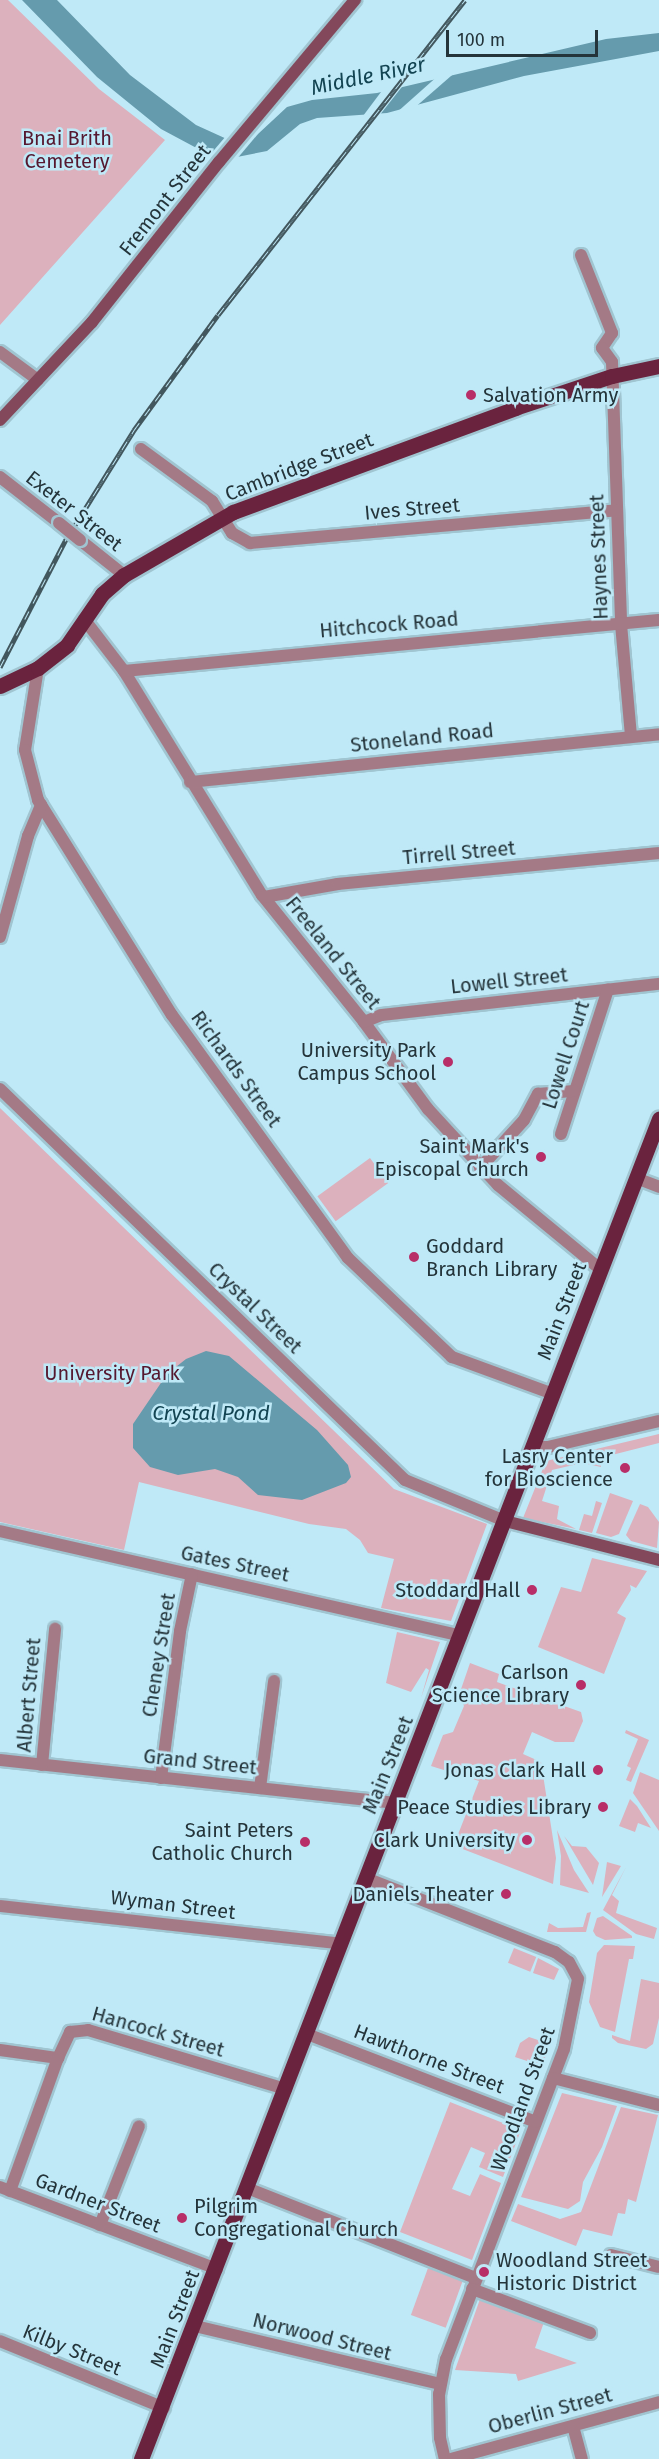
<!DOCTYPE html>
<html>
<head>
<meta charset="utf-8">
<style>
  body { margin:0 }
  #map { position:relative; width:659px; height:2459px; overflow:hidden; background:#bfe9f7; font-family:"Fira Sans",sans-serif }
  div>[style] { position:absolute }
  .green>* { inset:0; background:#dcb1bd; transform-origin:0 0 }
  .water>* { inset:0; background:#659bad }
  .pier>* { inset:0; background:#bfe9f7 }
  .roads { filter:drop-shadow(2px 0 #a0c5d1) drop-shadow(-2px 0 #a0c5d1) drop-shadow(0 2px #a0c5d1) drop-shadow(0 -2px #a0c5d1) }
  .street>* { height:12px; margin:-6px; padding:0 6px; transform-origin:6px; border-radius:6px; background:#a47a86 }
  .secondary>* { height:12px; margin:-6px; padding:0 6px; transform-origin:6px; border-radius:6px; background:#83485b }
  .primary>* { height:15px; margin:-7.5px; padding:0 7.5px; transform-origin:7.5px; border-radius:7.5px; background:#6a233e }
  .rail>* { height:5px; margin-top:-2.5px; transform-origin:0; background:repeating-linear-gradient(90deg,#bfe9f7 0 9px,#42575e 0 18px); box-sizing:border-box; border-block:2px solid #42575e }
  .bridges { filter:drop-shadow(2px 0 #a0c5d1) drop-shadow(-2px 0 #a0c5d1) drop-shadow(0 2px #a0c5d1) drop-shadow(0 -2px #a0c5d1) }
  .street-bridge>* { height:12px; margin:-6px; padding:0 6px; transform-origin:6px; border-radius:6px; background:#a47a86 }
  .dots>* { width:16px; height:16px; translate:-50% -50%; box-sizing:border-box; border:3px solid #bfe9f7; border-radius:50% }
  span { translate:-50% -50%; white-space:nowrap; text-align:center; line-height:1.15; -webkit-text-stroke:5px #bfe9f7; paint-order:stroke }
  .park-label { font-size:20px; color:#55182f }
  .street-label { font-size:20px; color:#24343a }
  .poi-label { font-size:20px; color:#24343a }
  .left { translate:0 -50%; text-align:left }
  .right { translate:-100% -50%; text-align:right }
  .water-label { font-size:21px; color:#134452; font-style:italic }
  .scale { position:absolute; left:446px; top:30px; width:152px; height:27px; box-sizing:border-box; border:3px solid #24343a; border-top:0; padding-left:8px; font-size:18px; line-height:21px; white-space:nowrap; color:#24343a; -webkit-text-stroke:4px #bfe9f7; paint-order:stroke }
</style>
</head>
<body>
<div id="map">
  <div class="green">
    <div style="clip-path:polygon(0 0,8px 0,99px 89px,165px 140px,0 325px)"></div>
    <div style="clip-path:polygon(0 1108px,394px 1489px,487px 1524px,451px 1621px,381px 1608px,394px 1559px,368px 1553px,360px 1540px,346px 1529px,309px 1524px,139px 1482px,124px 1550px,0 1522px)"></div>
    <div style="left:370px;top:1158px;width:31px;height:65px;rotate:54deg"></div>
    <div style="clip-path:polygon(659px 1434px,659px 1443px,600px 1458px,601px 1467px,582px 1463px,552px 1470px,542px 1501px,559px 1506px,557px 1519px,576px 1529px,523px 1518px,546px 1461px)"></div>
    <div style="clip-path:polygon(610px 1493px,633px 1501px,619px 1534px,611px 1537px,596px 1533px)"></div>
    <div style="clip-path:polygon(596px 1501px,602px 1503px,592px 1533px,579px 1530px,584px 1514px,592px 1516px)"></div>
    <div style="clip-path:polygon(640px 1504px,648px 1507px,659px 1522px,657px 1548px,631px 1541px,626px 1535px)"></div>
    <div style="clip-path:polygon(592px 1558px,647px 1571px,636px 1588px,630px 1585px,631px 1590px,617px 1613px,626px 1618px,604px 1674px,538px 1647px,561px 1587px,581px 1592px)"></div>
    <div style="clip-path:polygon(397px 1632px,440px 1642px,421px 1698px,429px 1670px,426px 1668px,411px 1692px,386px 1683px)"></div>
    <div style="clip-path:polygon(470px 1663px,499px 1674px,497px 1682px,581px 1712px,583px 1721px,574px 1742px,555px 1742px,532px 1732px,523px 1754px,541px 1762px,556px 1858px,553px 1884px,460px 1848px,463px 1840px,457px 1837px,479px 1781px,431px 1766px,443px 1735px,453px 1732px,464px 1706px,459px 1695px)"></div>
    <div style="clip-path:polygon(626px 1730px,649px 1740px,631px 1782px,626px 1780px,631px 1768px,627px 1766px,638px 1739px,625px 1733px)"></div>
    <div style="clip-path:polygon(640px 1772px,659px 1780px,659px 1831px,633px 1793px)"></div>
    <div style="clip-path:polygon(630px 1799px,637px 1806px,651px 1828px,638px 1823px,635px 1832px,619px 1826px)"></div>
    <div style="clip-path:polygon(557px 1830px,574px 1870px,589px 1893px,560px 1885px,561px 1856px)"></div>
    <div style="clip-path:polygon(564px 1836px,572px 1846px,586px 1847px,599px 1863px,593px 1885px)"></div>
    <div style="clip-path:polygon(607px 1862px,621px 1866px,602px 1897px)"></div>
    <div style="clip-path:polygon(626px 1867px,612px 1895px,619px 1901px,616px 1913px,657px 1928px,654px 1939px,636px 1934px,603px 1910px)"></div>
    <div style="clip-path:polygon(591px 1912px,586px 1932px,547px 1932px,549px 1923px,558px 1928px,583px 1927px,587px 1913px)"></div>
    <div style="clip-path:polygon(603px 1916px,632px 1936px,632px 1938px,605px 1940px,596px 1936px,593px 1931px,597px 1918px)"></div>
    <div style="clip-path:polygon(604px 1945px,635px 1946px,633px 1959px,629px 1959px,615px 2032px,600px 2027px,589px 2002px,597px 1953px)"></div>
    <div style="left:514px;top:1948px;width:24px;height:16px;rotate:22deg"></div>
    <div style="clip-path:polygon(538px 1958px,559px 1969px,554px 1980px,533px 1973px)"></div>
    <div style="clip-path:polygon(641px 1979px,659px 1983px,659px 2018px,653px 2044px,646px 2049px,618px 2043px,612px 2038px,612px 2035px,630px 2041px)"></div>
    <div style="clip-path:polygon(529px 2037px,550px 2044px,542px 2066px,515px 2057px,520px 2043px)"></div>
    <div style="clip-path:polygon(562px 2093px,617px 2106px,602px 2147px,583px 2182px,580px 2201px,568px 2209px,521px 2197px)"></div>
    <div style="clip-path:polygon(450px 2102px,521px 2130px,503px 2177px,479px 2167px,485px 2153px,471px 2147px,452px 2189px,470px 2196px,480px 2174px,501px 2183px,472px 2260px,400px 2232px)"></div>
    <div style="clip-path:polygon(621px 2107px,658px 2115px,636px 2202px,628px 2199px,625px 2214px,618px 2213px,612px 2236px,583px 2229px,576px 2246px,511px 2221px,518px 2204px,560px 2219px,581px 2212px)"></div>
    <div style="left:428px;top:2268px;width:37px;height:50px;rotate:20deg"></div>
    <div style="clip-path:polygon(480px 2299px,544px 2322px,535px 2348px,577px 2363px,518px 2381px,516px 2374px,455px 2370px)"></div>
  </div>
  <div class="water">
    <div style="clip-path:polygon(22px 0,57px 0,130px 75px,196px 125px,229px 140px,258px 134px,287px 107px,312px 100px,377px 93px,606px 39px,659px 33px,659px 51px,524px 76px,387px 113px,317px 118px,300px 124px,267px 151px,237px 157px,204px 152px,161px 129px,97px 77px)"></div>
    <div style="clip-path:polygon(206px 1351px,229px 1356px,317px 1430px,348px 1465px,351px 1477px,346px 1483px,302px 1500px,258px 1495px,238px 1477px,215px 1469px,178px 1475px,150px 1467px,133px 1448px,133px 1424px,167px 1374px,186px 1359px)"></div>
  </div>
  <div class="pier">
    <div style="clip-path:polygon(459px 69px,412px 110px,395px 114px,440px 74px)"></div>
    <div style="clip-path:polygon(405px 83px,379px 116px,363px 116px,384px 88px)"></div>
    <div style="clip-path:polygon(256px 132px,258px 134px,236px 160px,209px 156px,226px 136px)"></div>
  </div>
  <div class="roads">
    <div class="street">
      <div style="left:581px;top:255px;width:84px;rotate:68.3deg"></div>
      <div style="left:612px;top:333px;width:18px;rotate:124deg"></div>
      <div style="left:602px;top:348px;width:17px;rotate:54deg"></div>
      <div style="left:612px;top:362px;width:262px;rotate:88deg"></div>
      <div style="left:621px;top:624px;width:112px;rotate:84.9deg"></div>
      <div style="left:0;top:352px;width:47px;rotate:36.4deg"></div>
      <div style="left:141px;top:449px;width:88px;rotate:36.2deg"></div>
      <div style="left:212px;top:501px;width:38px;rotate:58deg"></div>
      <div style="left:232px;top:533px;width:21px;rotate:29deg"></div>
      <div style="left:250px;top:543px;width:368px;rotate:-5.1deg"></div>
      <div style="left:0;top:477px;width:75px;rotate:37.9deg"></div>
      <div style="left:80px;top:540px;width:56px;rotate:38.5deg"></div>
      <div style="left:84px;top:619px;width:66px;rotate:52.4deg"></div>
      <div style="left:124px;top:671px;width:263px;rotate:58.4deg"></div>
      <div style="left:262px;top:895px;width:163px;rotate:51.2deg"></div>
      <div style="left:364px;top:1022px;width:108px;rotate:53.7deg"></div>
      <div style="left:428px;top:1109px;width:103px;rotate:47.4deg"></div>
      <div style="left:498px;top:1185px;width:134px;rotate:39.5deg"></div>
      <div style="left:38px;top:668px;width:83px;rotate:99deg"></div>
      <div style="left:25px;top:750px;width:52px;rotate:75.4deg"></div>
      <div style="left:38px;top:800px;width:253px;rotate:58.1deg"></div>
      <div style="left:172px;top:1015px;width:300px;rotate:54.1deg"></div>
      <div style="left:348px;top:1258px;width:144px;rotate:43.6deg"></div>
      <div style="left:452px;top:1357px;width:108px;rotate:20.1deg"></div>
      <div style="left:124px;top:671px;width:537px;rotate:-5.45deg"></div>
      <div style="left:190px;top:782px;width:471px;rotate:-5.8deg"></div>
      <div style="left:264px;top:897px;width:75px;rotate:-10deg"></div>
      <div style="left:338px;top:884px;width:322px;rotate:-5.5deg"></div>
      <div style="left:0;top:937px;width:105px;rotate:-74.5deg"></div>
      <div style="left:28px;top:836px;width:34px;rotate:-67deg"></div>
      <div style="left:364px;top:1022px;width:18px;rotate:-22deg"></div>
      <div style="left:381px;top:1015px;width:280px;rotate:-6.4deg"></div>
      <div style="left:0;top:1089px;width:563px;rotate:43.99deg"></div>
      <div style="left:405px;top:1480px;width:108px;rotate:22.3deg"></div>
      <div style="left:561px;top:1134px;width:152px;rotate:-72deg"></div>
      <div style="left:480px;top:1168px;width:65px;rotate:-47.5deg"></div>
      <div style="left:524px;top:1120px;width:30px;rotate:-62deg"></div>
      <div style="left:538px;top:1094px;width:36px;rotate:-5deg"></div>
      <div style="left:636px;top:1178px;width:25px;rotate:21deg"></div>
      <div style="left:533px;top:1447px;width:15px"></div>
      <div style="left:548px;top:1447px;width:114px;rotate:-13.2deg"></div>
      <div style="left:0;top:1531px;width:473px;rotate:12.8deg"></div>
      <div style="left:0;top:1760px;width:397px;rotate:6.2deg"></div>
      <div style="left:42px;top:1765px;width:137px;rotate:-84.5deg"></div>
      <div style="left:161px;top:1778px;width:148px;rotate:-82.6deg"></div>
      <div style="left:180px;top:1631px;width:58px;rotate:-78.1deg"></div>
      <div style="left:260px;top:1788px;width:108px;rotate:-82.5deg"></div>
      <div style="left:366px;top:1878px;width:203px;rotate:21.4deg"></div>
      <div style="left:555px;top:1952px;width:17px;rotate:36deg"></div>
      <div style="left:569px;top:1962px;width:19px;rotate:62deg"></div>
      <div style="left:578px;top:1979px;width:71px;rotate:101.3deg"></div>
      <div style="left:564px;top:2049px;width:332px;rotate:110.8deg"></div>
      <div style="left:446px;top:2359px;width:36px;rotate:101deg"></div>
      <div style="left:439px;top:2394px;width:44px;rotate:88.7deg"></div>
      <div style="left:440px;top:2438px;width:22px;rotate:77deg"></div>
      <div style="left:0;top:1906px;width:344px;rotate:6.3deg"></div>
      <div style="left:307px;top:2034px;width:245px;rotate:21deg"></div>
      <div style="left:0;top:2050px;width:59px;rotate:7.9deg"></div>
      <div style="left:58px;top:2058px;width:29px;rotate:-65deg"></div>
      <div style="left:70px;top:2032px;width:18px;rotate:-6deg"></div>
      <div style="left:88px;top:2030px;width:207px;rotate:16.6deg"></div>
      <div style="left:553px;top:2078px;width:109px;rotate:14.3deg"></div>
      <div style="left:0;top:2187px;width:232px;rotate:20.7deg"></div>
      <div style="left:247px;top:2188px;width:246px;rotate:21.5deg"></div>
      <div style="left:10px;top:2191px;width:141px;rotate:-70.2deg"></div>
      <div style="left:100px;top:2225px;width:106px;rotate:-68.5deg"></div>
      <div style="left:611px;top:2255px;width:49px;rotate:14deg"></div>
      <div style="left:472px;top:2289px;width:126px;rotate:20.4deg"></div>
      <div style="left:195px;top:2326px;width:252px;rotate:13.3deg"></div>
      <div style="left:0;top:2341px;width:177px;rotate:22.2deg"></div>
      <div style="left:573px;top:2426px;width:34px;rotate:75deg"></div>
      <div style="left:451px;top:2459px;width:216px;rotate:-15.3deg"></div>
    </div>
    <div class="secondary">
      <div style="left:0;top:420px;width:134px;rotate:-46.8deg"></div>
      <div style="left:92px;top:322px;width:204px;rotate:-51.6deg"></div>
      <div style="left:219px;top:162px;width:212px;rotate:-50deg"></div>
      <div style="left:505px;top:1521px;width:159px;rotate:14.2deg"></div>
    </div>
    <div class="primary">
      <div style="left:0;top:686px;width:42px;rotate:-25.3deg"></div>
      <div style="left:38px;top:668px;width:37px;rotate:-38deg"></div>
      <div style="left:67px;top:645px;width:62px;rotate:-55.5deg"></div>
      <div style="left:102px;top:594px;width:29px;rotate:-41deg"></div>
      <div style="left:124px;top:575px;width:126px;rotate:-30deg"></div>
      <div style="left:233px;top:512px;width:301px;rotate:-20.2deg"></div>
      <div style="left:515px;top:408px;width:102px;rotate:-18.3deg"></div>
      <div style="left:612px;top:376px;width:48px;rotate:-12deg"></div>
      <div style="left:141px;top:2459px;width:1437px;rotate:-68.87deg"></div>
    </div>
  </div>
  <div class="rail">
    <div style="left:0;top:667px;width:142px;rotate:-62.7deg"></div>
    <div style="left:65px;top:541px;width:131px;rotate:-58.1deg"></div>
    <div style="left:134px;top:430px;width:142px;rotate:-53.9deg"></div>
    <div style="left:218px;top:315px;width:400px;rotate:-51.9deg"></div>
  </div>
  <div class="bridges">
    <div class="street-bridge">
      <div style="left:59px;top:523px;width:27px;rotate:39deg"></div>
    </div>
  </div>
  <div class="dots">
    <div style="left:471px;top:395px;background:#b82e68"></div>
    <div style="left:448px;top:1062px;background:#b82e68"></div>
    <div style="left:541px;top:1157px;background:#b82e68"></div>
    <div style="left:414px;top:1257px;background:#b82e68"></div>
    <div style="left:625px;top:1468px;background:#b82e68"></div>
    <div style="left:532px;top:1590px;background:#b82e68"></div>
    <div style="left:581px;top:1685px;background:#b82e68"></div>
    <div style="left:598px;top:1770px;background:#b82e68"></div>
    <div style="left:603px;top:1807px;background:#b82e68"></div>
    <div style="left:527px;top:1840px;background:#b82e68"></div>
    <div style="left:305px;top:1842px;background:#b82e68"></div>
    <div style="left:506px;top:1894px;background:#b82e68"></div>
    <div style="left:182px;top:2218px;background:#b82e68"></div>
    <div style="left:484px;top:2272px;background:#b82e68"></div>
  </div>
  <div class="park-label">
    <span style="left:67px;top:150px">Bnai Brith<br>Cemetery</span>
    <span style="left:112px;top:1373px">University Park</span>
  </div>
  <div class="street-label">
    <span style="left:165px;top:200px;rotate:-52deg">Fremont Street</span>
    <span style="left:299px;top:467px;rotate:-21deg">Cambridge Street</span>
    <span style="left:412px;top:509px;rotate:-5deg">Ives Street</span>
    <span style="left:74px;top:511px;rotate:38deg">Exeter Street</span>
    <span style="left:599px;top:557px;rotate:-92deg">Haynes Street</span>
    <span style="left:389px;top:625px;rotate:-5deg">Hitchcock Road</span>
    <span style="left:422px;top:738px;rotate:-6deg">Stoneland Road</span>
    <span style="left:459px;top:853px;rotate:-5deg">Tirrell Street</span>
    <span style="left:333px;top:953px;rotate:51deg">Freeland Street</span>
    <span style="left:509px;top:981px;rotate:-6deg">Lowell Street</span>
    <span style="left:566px;top:1055px;rotate:-72deg">Lowell Court</span>
    <span style="left:236px;top:1069px;rotate:54deg">Richards Street</span>
    <span style="left:255px;top:1308px;rotate:44deg">Crystal Street</span>
    <span style="left:562px;top:1311px;rotate:-69deg">Main Street</span>
    <span style="left:235px;top:1564px;rotate:12deg">Gates Street</span>
    <span style="left:159px;top:1655px;rotate:-81deg">Cheney Street</span>
    <span style="left:29px;top:1695px;rotate:-85deg">Albert Street</span>
    <span style="left:200px;top:1762px;rotate:6deg">Grand Street</span>
    <span style="left:388px;top:1765px;rotate:-68deg">Main Street</span>
    <span style="left:173px;top:1905px;rotate:7deg">Wyman Street</span>
    <span style="left:158px;top:2032px;rotate:16deg">Hancock Street</span>
    <span style="left:429px;top:2059px;rotate:21deg">Hawthorne Street</span>
    <span style="left:523px;top:2099px;rotate:-70deg">Woodland Street</span>
    <span style="left:98px;top:2203px;rotate:21deg">Gardner Street</span>
    <span style="left:175px;top:2319px;rotate:-69deg">Main Street</span>
    <span style="left:322px;top:2337px;rotate:14deg">Norwood Street</span>
    <span style="left:72px;top:2350px;rotate:22deg">Kilby Street</span>
    <span style="left:550px;top:2411px;rotate:-15deg">Oberlin Street</span>
  </div>
  <div class="poi-label">
    <span class="left" style="left:483px;top:395px">Salvation Army</span>
    <span class="right" style="left:436px;top:1062px">University Park<br>Campus School</span>
    <span class="right" style="left:529px;top:1158px">Saint Mark's<br>Episcopal Church</span>
    <span class="left" style="left:426px;top:1258px">Goddard<br>Branch Library</span>
    <span class="right" style="left:613px;top:1468px">Lasry Center<br>for Bioscience</span>
    <span class="right" style="left:520px;top:1590px">Stoddard Hall</span>
    <span class="right" style="left:569px;top:1684px">Carlson<br>Science Library</span>
    <span class="right" style="left:586px;top:1770px">Jonas Clark Hall</span>
    <span class="right" style="left:591px;top:1807px">Peace Studies Library</span>
    <span class="right" style="left:293px;top:1842px">Saint Peters<br>Catholic Church</span>
    <span class="right" style="left:515px;top:1840px">Clark University</span>
    <span class="right" style="left:494px;top:1894px">Daniels Theater</span>
    <span class="left" style="left:194px;top:2218px">Pilgrim<br>Congregational Church</span>
    <span class="left" style="left:496px;top:2272px">Woodland Street<br>Historic District</span>
  </div>
  <div class="water-label">
    <span style="left:368px;top:76px;rotate:-12deg">Middle River</span>
    <span style="left:211px;top:1413px">Crystal Pond</span>
  </div>
  <div class="scale">100 m</div>
</div>
</body>
</html>
